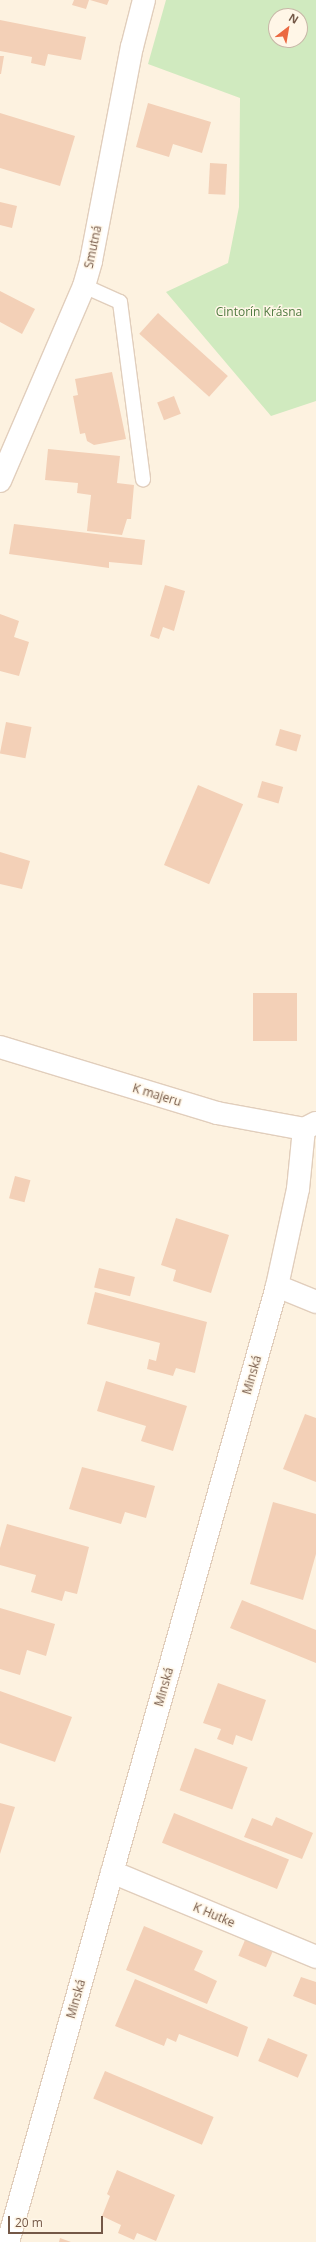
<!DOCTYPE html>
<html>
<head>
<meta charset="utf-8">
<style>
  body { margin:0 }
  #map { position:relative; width:316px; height:2242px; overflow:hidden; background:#fdf2e0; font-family:"Open Sans",sans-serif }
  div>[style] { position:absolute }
  .green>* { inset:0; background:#d0eabf }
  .building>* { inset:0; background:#f3d0b7; transform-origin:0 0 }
  .roads { filter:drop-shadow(1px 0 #e1cebc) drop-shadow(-1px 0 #e1cebc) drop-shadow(0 1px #e1cebc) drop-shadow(0 -1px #e1cebc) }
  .service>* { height:14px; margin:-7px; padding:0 7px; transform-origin:7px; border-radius:7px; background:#fff }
  .minor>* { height:22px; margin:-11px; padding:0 11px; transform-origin:11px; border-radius:11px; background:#fff }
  span { translate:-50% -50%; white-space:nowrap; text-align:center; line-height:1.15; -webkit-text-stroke:3px #fff6e7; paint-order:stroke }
  .street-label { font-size:12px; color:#745847 }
  .park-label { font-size:12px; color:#4f7a3f }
  .north { position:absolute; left:268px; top:8px; width:40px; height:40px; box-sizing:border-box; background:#fff6e7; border:1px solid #c7b7a7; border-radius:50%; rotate:31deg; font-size:11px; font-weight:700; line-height:16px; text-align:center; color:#745847 }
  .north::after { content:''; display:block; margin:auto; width:14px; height:18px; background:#eb6941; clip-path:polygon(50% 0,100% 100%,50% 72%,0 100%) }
  .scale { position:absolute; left:8px; top:2216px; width:95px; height:18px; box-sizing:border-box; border:2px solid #745847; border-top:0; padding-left:5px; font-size:12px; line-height:14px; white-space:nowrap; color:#745847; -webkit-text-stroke:3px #fff6e7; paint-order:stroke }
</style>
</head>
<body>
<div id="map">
  <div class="green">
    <div style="clip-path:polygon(evenodd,166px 0,316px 0,316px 401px,271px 416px,166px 292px,228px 263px,239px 207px,240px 98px,148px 64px,166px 0,276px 16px,300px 16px,300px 40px,276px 40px,276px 16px)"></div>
  </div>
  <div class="building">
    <div style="clip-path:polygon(74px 0,89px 0,86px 9px,72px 5px)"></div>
    <div style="clip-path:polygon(90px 0,109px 0,107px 5px)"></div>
    <div style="clip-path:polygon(0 20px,86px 37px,81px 60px,48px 54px,45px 66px,31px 63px,32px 57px,0 51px)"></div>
    <div style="clip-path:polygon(0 56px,4px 56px,1px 74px,0 74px)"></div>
    <div style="clip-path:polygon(148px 103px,211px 122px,202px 153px,173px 144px,169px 157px,136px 147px)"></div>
    <div style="clip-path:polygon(0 113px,75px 136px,60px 186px,0 168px)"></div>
    <div style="left:210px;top:163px;width:17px;height:31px;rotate:3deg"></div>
    <div style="clip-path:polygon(0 202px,17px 206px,12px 228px,0 225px)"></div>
    <div style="clip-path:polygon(0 291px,35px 309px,22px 334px,0 322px)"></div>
    <div style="left:158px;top:313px;width:94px;height:28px;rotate:42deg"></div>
    <div style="clip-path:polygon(112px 372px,126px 439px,94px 445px,87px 441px,85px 433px,80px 434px,73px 396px,78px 395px,75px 379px)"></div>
    <div style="left:174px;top:396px;width:19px;height:18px;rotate:69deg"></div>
    <div style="clip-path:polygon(48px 449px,120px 456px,117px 483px,134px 485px,131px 519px,127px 519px,122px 535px,87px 531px,91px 495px,77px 493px,78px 483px,45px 480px)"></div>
    <div style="clip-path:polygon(14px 524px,145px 540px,142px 565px,109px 562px,109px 568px,9px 554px)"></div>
    <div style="clip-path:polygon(165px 585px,185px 591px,174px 631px,163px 627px,159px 639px,150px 636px)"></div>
    <div style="clip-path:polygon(0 614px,19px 621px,14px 637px,29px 642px,19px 676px,0 671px)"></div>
    <div style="left:6px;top:722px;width:26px;height:32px;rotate:11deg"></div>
    <div style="left:280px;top:729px;width:22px;height:17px;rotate:16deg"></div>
    <div style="left:262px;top:781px;width:22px;height:17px;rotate:16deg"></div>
    <div style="left:198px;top:785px;width:49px;height:87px;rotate:23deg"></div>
    <div style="clip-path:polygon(0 852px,30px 861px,22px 889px,0 884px)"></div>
    <div style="left:253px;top:993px;width:44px;height:48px"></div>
    <div style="left:15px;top:1176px;width:16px;height:23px;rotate:15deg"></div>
    <div style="clip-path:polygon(176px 1218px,229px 1235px,211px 1293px,173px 1281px,176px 1270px,161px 1265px)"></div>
    <div style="left:99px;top:1268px;width:37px;height:20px;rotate:14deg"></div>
    <div style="clip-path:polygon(95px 1292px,207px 1322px,195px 1373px,176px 1368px,173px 1376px,147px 1369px,149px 1359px,156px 1361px,160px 1343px,87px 1324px)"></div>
    <div style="clip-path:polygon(106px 1381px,187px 1406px,173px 1451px,141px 1441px,146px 1426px,97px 1411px)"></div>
    <div style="clip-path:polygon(305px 1414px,316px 1418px,316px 1482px,283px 1469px)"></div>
    <div style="clip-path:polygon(82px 1467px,155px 1486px,146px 1518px,125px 1512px,121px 1524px,69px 1509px)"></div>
    <div style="clip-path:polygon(273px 1502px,316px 1514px,316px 1554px,303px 1600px,250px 1584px)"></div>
    <div style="clip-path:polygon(7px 1524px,89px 1547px,77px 1594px,65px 1591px,62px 1601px,31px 1592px,36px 1575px,0 1565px,0 1548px)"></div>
    <div style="clip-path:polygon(242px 1600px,316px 1630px,316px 1663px,230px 1628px)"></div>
    <div style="clip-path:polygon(0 1608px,55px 1624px,46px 1656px,27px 1650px,20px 1675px,0 1669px)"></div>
    <div style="clip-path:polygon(218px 1683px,266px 1700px,252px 1741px,236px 1735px,233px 1745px,217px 1739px,221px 1729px,203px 1723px)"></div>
    <div style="clip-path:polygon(0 1691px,72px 1717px,55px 1762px,0 1743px)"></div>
    <div style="left:195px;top:1748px;width:56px;height:45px;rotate:20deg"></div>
    <div style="clip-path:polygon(0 1803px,15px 1807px,0 1854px)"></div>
    <div style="left:174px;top:1813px;width:124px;height:32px;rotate:22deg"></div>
    <div style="clip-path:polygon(276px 1817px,313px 1833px,302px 1859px,244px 1837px,252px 1818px,272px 1826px)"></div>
    <div style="clip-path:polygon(144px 1926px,203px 1951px,194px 1970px,217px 1981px,207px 2004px,126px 1970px)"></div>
    <div style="left:245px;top:1940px;width:30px;height:17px;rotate:23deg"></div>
    <div style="clip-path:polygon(301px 1977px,316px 1982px,316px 2005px,293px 1996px)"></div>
    <div style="clip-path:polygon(135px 1979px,248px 2027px,238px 2057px,179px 2034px,176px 2042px,167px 2038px,164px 2046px,115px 2026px)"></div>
    <div style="left:268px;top:2038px;width:43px;height:25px;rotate:23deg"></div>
    <div style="left:105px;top:2071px;width:118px;height:30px;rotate:23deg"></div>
    <div style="clip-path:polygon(117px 2170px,175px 2195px,156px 2241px,137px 2233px,134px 2240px,118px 2233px,121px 2225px,102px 2216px,110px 2196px,107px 2194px)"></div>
    <div style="clip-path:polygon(60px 2238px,71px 2242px,59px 2242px)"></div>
  </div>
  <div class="roads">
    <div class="service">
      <div style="left:84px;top:286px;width:39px;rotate:24deg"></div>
      <div style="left:120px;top:302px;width:179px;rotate:82.6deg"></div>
    </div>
    <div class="minor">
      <div style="left:0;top:481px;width:212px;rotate:-66.7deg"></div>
      <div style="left:84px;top:286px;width:26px;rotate:-74deg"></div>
      <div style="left:91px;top:261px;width:218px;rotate:-79.2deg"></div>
      <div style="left:132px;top:47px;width:49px;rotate:-75.7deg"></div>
      <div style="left:0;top:1047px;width:227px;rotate:16.9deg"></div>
      <div style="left:217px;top:1113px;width:88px;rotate:10.4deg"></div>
      <div style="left:304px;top:1129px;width:13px;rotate:-27deg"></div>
      <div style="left:277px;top:1286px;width:42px;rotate:22.3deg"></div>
      <div style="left:112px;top:1872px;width:221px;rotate:22.6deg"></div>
      <div style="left:8px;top:2242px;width:993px;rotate:-74.28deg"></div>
      <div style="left:277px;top:1286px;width:99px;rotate:-77.8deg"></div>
      <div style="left:298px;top:1189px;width:60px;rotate:-84.3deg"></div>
    </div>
  </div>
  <div class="street-label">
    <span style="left:93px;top:247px;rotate:-78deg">Smutná</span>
    <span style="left:157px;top:1095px;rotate:17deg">K majeru</span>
    <span style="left:252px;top:1375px;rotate:-74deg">Minská</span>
    <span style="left:164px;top:1687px;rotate:-74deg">Minská</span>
    <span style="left:214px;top:1915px;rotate:23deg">K Hutke</span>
    <span style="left:76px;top:1999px;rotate:-74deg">Minská</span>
  </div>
  <div class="park-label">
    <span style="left:259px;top:312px">Cintorín Krásna</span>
  </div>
  <div class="north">N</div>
  <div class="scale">20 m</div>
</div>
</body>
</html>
